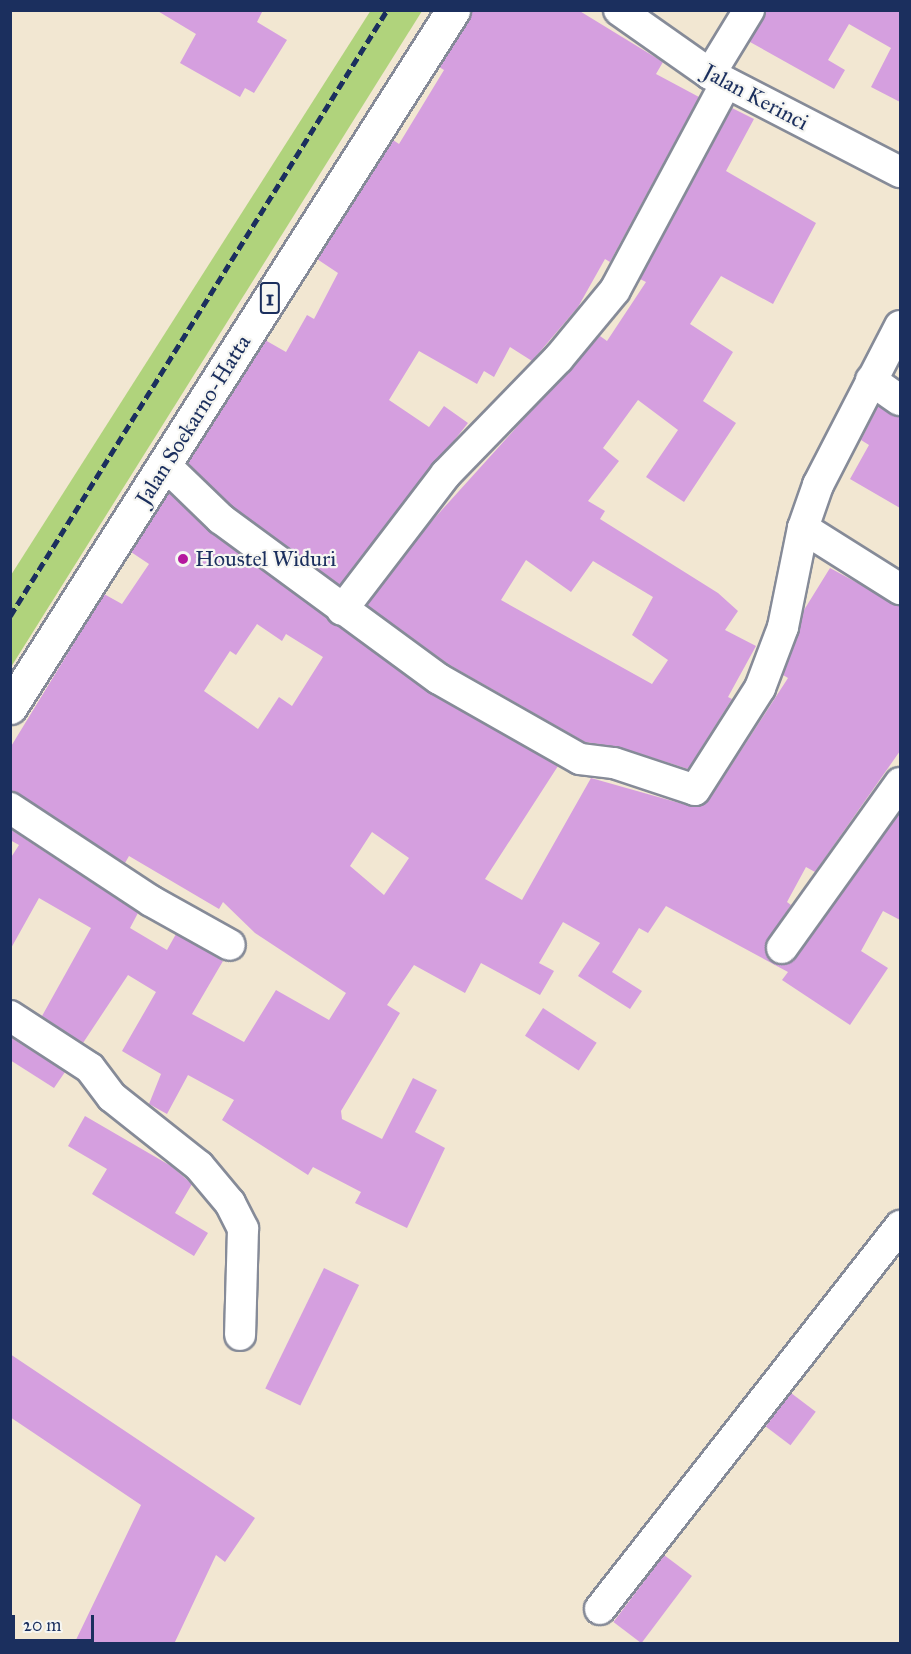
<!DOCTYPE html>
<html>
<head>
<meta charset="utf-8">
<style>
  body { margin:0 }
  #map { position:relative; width:911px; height:1654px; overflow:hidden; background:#f2e7d2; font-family:"IM FELL Great Primer",serif }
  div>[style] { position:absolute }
  .green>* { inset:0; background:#b0d37c }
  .building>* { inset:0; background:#d59fdf; transform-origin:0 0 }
  .roads { filter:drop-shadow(2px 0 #868b98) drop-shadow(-2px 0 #868b98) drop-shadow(0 2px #868b98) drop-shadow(0 -2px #868b98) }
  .minor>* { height:30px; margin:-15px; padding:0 15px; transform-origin:15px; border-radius:15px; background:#fff }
  .highway>* { height:33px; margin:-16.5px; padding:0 16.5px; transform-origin:16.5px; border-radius:16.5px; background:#fff }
  .rail>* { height:4.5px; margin-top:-2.25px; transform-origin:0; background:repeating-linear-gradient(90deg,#1b2f5e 0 9px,transparent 0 13.5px) }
  .dots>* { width:16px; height:16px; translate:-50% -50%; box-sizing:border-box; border:3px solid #f6f6f2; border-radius:50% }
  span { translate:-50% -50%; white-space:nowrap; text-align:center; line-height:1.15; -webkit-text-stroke:4.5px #f6f6f2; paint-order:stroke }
  .shield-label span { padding:2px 4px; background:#f6f6f2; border:2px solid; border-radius:4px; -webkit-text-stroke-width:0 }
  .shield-label { font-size:21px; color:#1b2f5e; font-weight:700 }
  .street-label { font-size:22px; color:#1b2f5e }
  .poi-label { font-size:22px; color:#1b2f5e }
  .left { translate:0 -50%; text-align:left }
  .frame { position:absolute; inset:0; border:12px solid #1b2f5e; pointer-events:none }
  .scale { position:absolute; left:12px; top:1615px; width:82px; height:27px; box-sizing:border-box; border:3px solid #1b2f5e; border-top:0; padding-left:8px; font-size:18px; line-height:21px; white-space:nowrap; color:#1b2f5e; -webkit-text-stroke:4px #f6f6f2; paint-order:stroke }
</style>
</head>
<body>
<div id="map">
  <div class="green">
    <div style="clip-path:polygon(371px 10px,422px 11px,11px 667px,11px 575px)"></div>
  </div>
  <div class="building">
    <div style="clip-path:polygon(156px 10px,263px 10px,257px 22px,287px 40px,254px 93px,245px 88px,240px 97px,180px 63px,196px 34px)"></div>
    <div style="clip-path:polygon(472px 10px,578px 10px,663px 62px,656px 74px,699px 97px,610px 262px,605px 259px,578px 307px,532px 361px,510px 347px,494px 377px,484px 371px,477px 384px,419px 351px,389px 400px,429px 427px,444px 406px,468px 423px,340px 585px,232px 506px,188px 463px,265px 340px,286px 352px,307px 315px,314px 319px,338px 273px,317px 259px,393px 140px,399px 144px,444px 70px,439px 67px)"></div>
    <div style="clip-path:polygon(766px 10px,900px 10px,900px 102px,871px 87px,891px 48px,849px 24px,828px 60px,845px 70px,834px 89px,750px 42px)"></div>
    <div style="clip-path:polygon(evenodd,732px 108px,754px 119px,726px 171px,816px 223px,773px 304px,721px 276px,690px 324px,733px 352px,703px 401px,736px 423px,684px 502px,646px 477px,678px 430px,638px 400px,603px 448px,619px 461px,588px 501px,605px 511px,600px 519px,718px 593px,738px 611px,725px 630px,756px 646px,728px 697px,732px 699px,688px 769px,619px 747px,585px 742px,448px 664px,367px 605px,431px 522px,523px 420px,600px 336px,607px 341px,646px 282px,640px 279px,732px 108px,526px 560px,571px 592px,593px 561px,653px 597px,632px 635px,668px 660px,652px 684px,501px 600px,526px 560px)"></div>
    <div style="clip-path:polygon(878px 406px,900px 417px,900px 508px,850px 479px,869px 445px,861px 440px)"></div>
    <div style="clip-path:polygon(evenodd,169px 493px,211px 533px,429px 693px,558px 766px,485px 879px,522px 900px,591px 778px,690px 806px,709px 800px,788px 678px,783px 675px,804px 610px,830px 568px,900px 606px,900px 751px,815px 872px,806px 867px,787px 902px,791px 905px,765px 946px,772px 962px,796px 958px,900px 812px,900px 920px,883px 911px,861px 951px,888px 968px,850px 1025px,782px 980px,788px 972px,666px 906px,648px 933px,639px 928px,612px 972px,642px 991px,630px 1009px,578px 976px,600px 943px,563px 922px,539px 963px,554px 971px,540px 995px,481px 963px,465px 993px,414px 965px,387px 1005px,400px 1013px,341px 1111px,342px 1119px,382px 1139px,413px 1078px,437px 1090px,415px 1132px,445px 1148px,407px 1228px,355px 1203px,361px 1192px,313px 1167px,308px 1175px,222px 1120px,234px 1100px,188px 1075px,167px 1114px,149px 1104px,161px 1074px,122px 1051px,156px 992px,128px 975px,83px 1043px,42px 1016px,91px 928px,39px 898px,10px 950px,10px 859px,19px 845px,10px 840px,10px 829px,138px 913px,130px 928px,167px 950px,176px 934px,223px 961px,192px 1014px,244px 1042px,276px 990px,329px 1020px,346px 993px,255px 933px,223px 902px,219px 909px,129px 856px,125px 863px,10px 791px,10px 748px,104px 594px,122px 604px,149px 564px,131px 552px,169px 493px,257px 624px,282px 641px,286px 634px,323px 657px,292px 706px,279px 697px,258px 729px,204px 691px,230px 651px,236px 655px,257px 624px,169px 493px,372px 832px,409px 858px,384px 895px,350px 866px,372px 832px)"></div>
    <div style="left:543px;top:1008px;width:64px;height:33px;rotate:33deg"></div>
    <div style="clip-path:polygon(10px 1037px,65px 1072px,54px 1088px,10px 1060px)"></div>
    <div style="clip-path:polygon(85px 1116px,171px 1166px,192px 1184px,175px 1213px,208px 1233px,194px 1256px,92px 1194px,107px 1169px,68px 1146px)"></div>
    <div style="left:324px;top:1268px;width:39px;height:134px;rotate:26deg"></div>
    <div style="clip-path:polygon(10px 1354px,255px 1518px,225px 1562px,216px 1555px,174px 1644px,74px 1644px,141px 1505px,10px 1417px)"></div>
    <div style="left:791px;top:1393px;width:31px;height:42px;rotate:37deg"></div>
    <div style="left:664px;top:1555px;width:35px;height:84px;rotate:37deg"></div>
  </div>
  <div class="roads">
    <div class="minor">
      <div style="left:619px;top:10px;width:111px;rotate:35.1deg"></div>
      <div style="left:710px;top:74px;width:214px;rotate:27.3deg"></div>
      <div style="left:710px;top:74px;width:75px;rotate:-58.6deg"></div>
      <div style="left:871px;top:380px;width:35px;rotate:35deg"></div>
      <div style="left:165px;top:465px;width:78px;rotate:44deg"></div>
      <div style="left:221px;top:519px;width:270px;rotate:36.3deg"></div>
      <div style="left:439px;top:679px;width:162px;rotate:29.6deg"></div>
      <div style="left:580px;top:759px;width:34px;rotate:7deg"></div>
      <div style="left:614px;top:763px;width:85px;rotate:18.4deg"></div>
      <div style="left:695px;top:790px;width:121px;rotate:-57.5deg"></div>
      <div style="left:760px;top:688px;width:65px;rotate:-69.3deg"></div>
      <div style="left:783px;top:627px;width:101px;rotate:-78.6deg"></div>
      <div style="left:803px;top:528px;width:46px;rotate:-70.8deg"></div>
      <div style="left:818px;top:485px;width:179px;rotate:-62.7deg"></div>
      <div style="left:803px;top:528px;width:115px;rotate:32.2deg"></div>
      <div style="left:342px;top:610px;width:171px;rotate:-52.6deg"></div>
      <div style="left:446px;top:474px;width:161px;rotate:-45.8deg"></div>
      <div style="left:558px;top:359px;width:89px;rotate:-50.4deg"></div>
      <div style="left:615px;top:290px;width:235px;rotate:-61.8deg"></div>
      <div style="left:10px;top:808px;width:169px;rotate:33.4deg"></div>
      <div style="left:151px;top:901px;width:90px;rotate:29.1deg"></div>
      <div style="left:782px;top:948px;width:203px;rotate:-54.4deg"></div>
      <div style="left:10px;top:1016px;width:95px;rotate:33deg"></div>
      <div style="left:90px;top:1068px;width:36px;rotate:53deg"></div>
      <div style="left:112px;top:1097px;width:111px;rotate:38.4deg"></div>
      <div style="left:199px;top:1166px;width:48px;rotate:50deg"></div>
      <div style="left:230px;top:1203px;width:29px;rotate:63deg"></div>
      <div style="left:243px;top:1229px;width:106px;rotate:91.6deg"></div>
      <div style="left:600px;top:1609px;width:487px;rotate:-51.9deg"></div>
    </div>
    <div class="highway">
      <div style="left:10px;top:707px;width:826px;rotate:-57.56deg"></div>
    </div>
  </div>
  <div class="rail">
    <div style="left:10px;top:616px;width:714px;rotate:-58.11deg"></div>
  </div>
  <div class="dots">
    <div style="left:183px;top:559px;background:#b5179e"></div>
  </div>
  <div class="shield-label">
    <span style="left:270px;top:298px">1</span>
  </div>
  <div class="street-label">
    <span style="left:756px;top:97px;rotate:28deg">Jalan Kerinci</span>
    <span style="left:193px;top:420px;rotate:-58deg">Jalan Soekarno-Hatta</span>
  </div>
  <div class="poi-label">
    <span class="left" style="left:195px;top:559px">Houstel Widuri</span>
  </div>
  <div class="frame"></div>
  <div class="scale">20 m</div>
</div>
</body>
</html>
